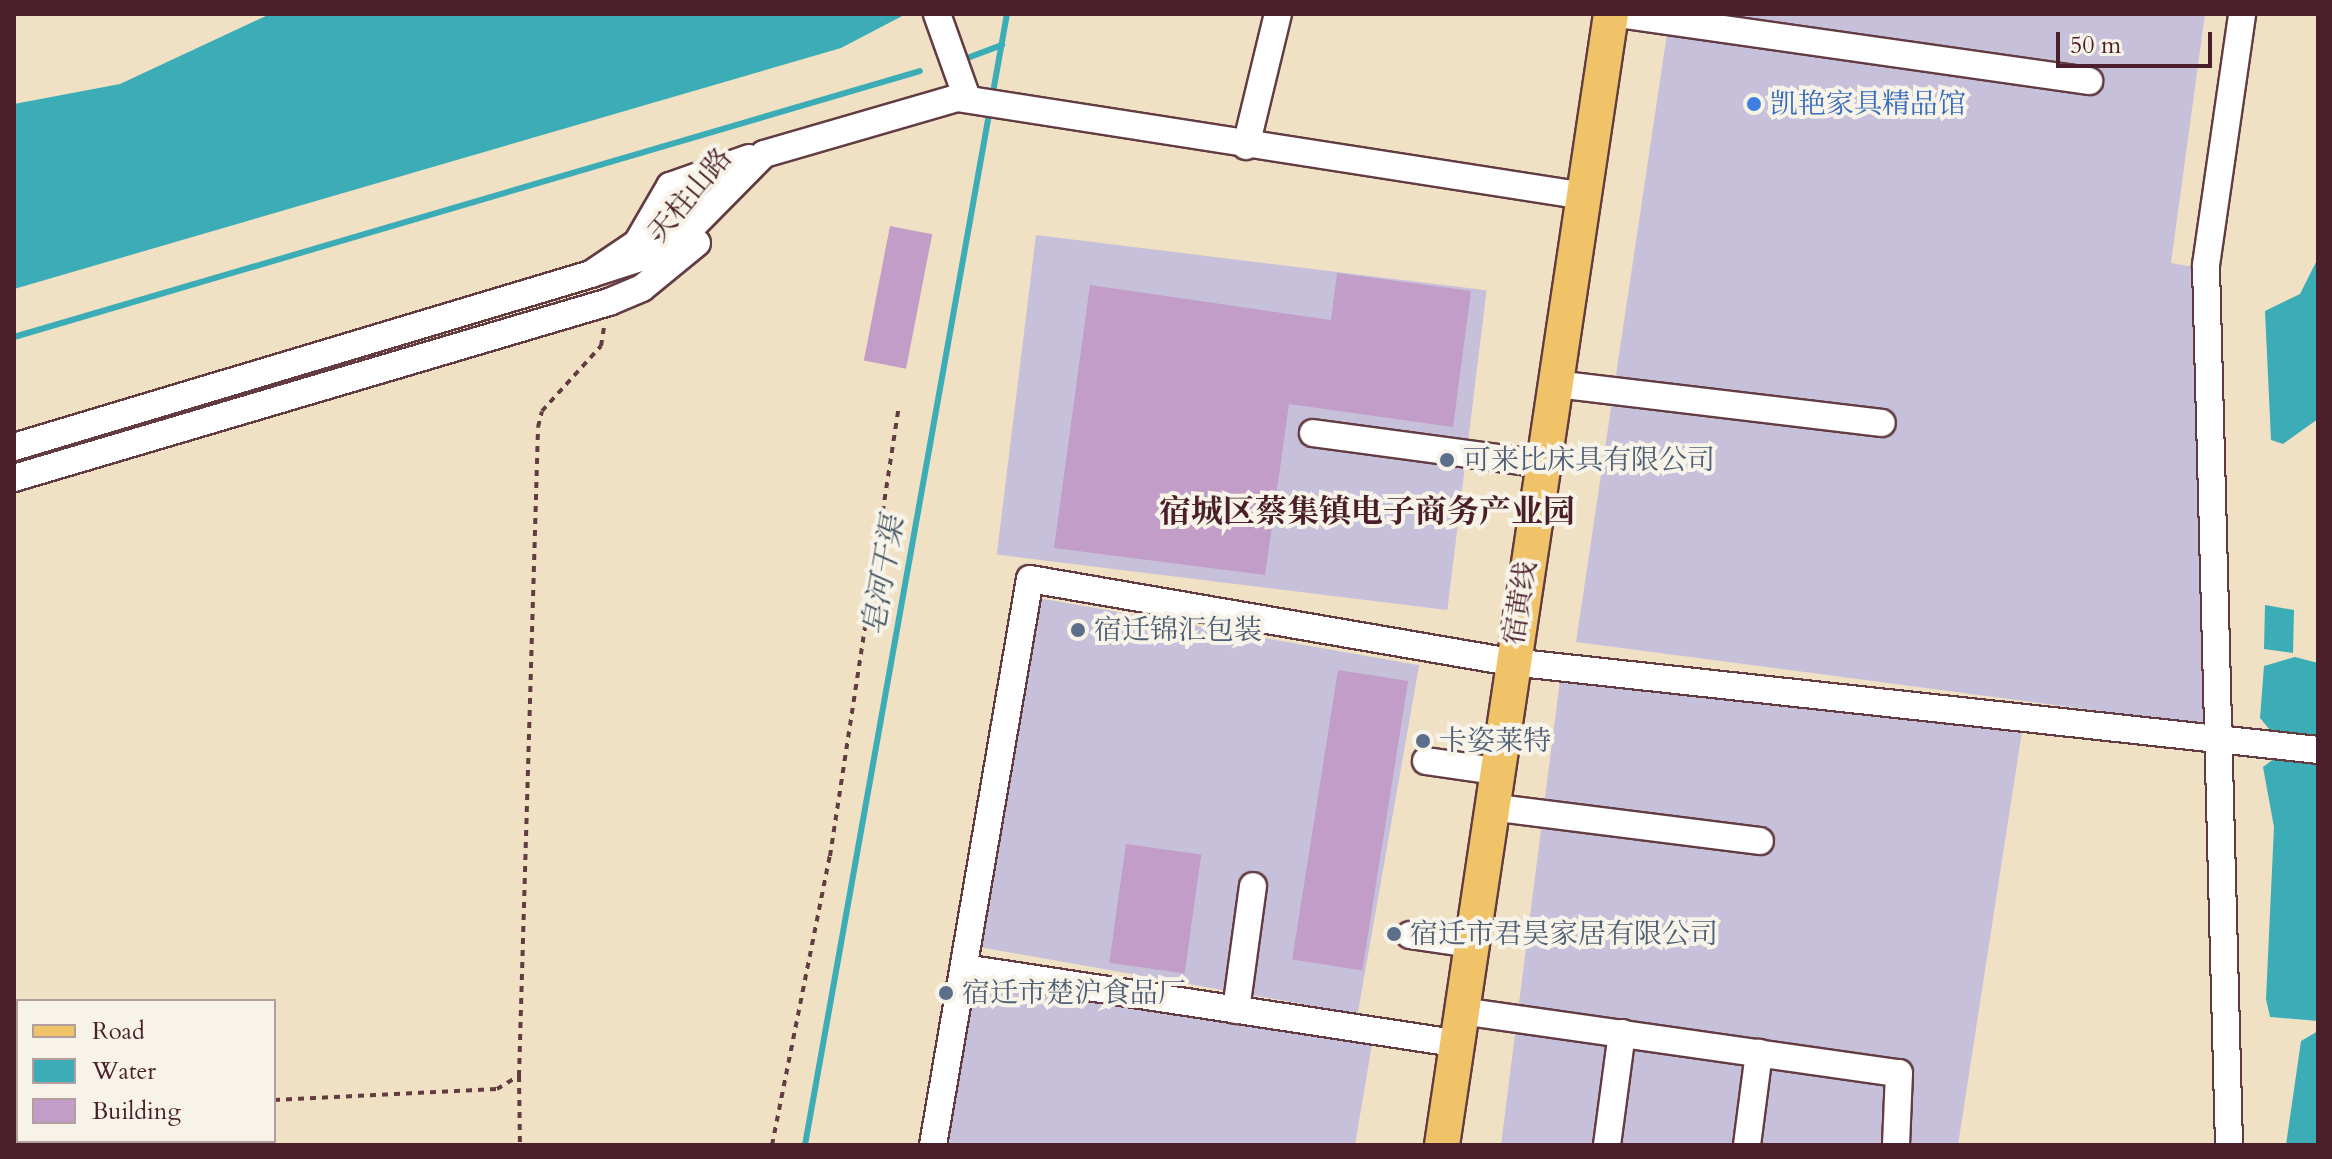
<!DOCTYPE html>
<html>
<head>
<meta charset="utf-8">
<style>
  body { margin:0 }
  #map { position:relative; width:2332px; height:1159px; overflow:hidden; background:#f0e1c4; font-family:Cardo,"Noto Serif SC",serif }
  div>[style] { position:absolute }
  .industrial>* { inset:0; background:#c6c0da; transform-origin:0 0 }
  .water>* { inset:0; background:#3cacb7 }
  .stream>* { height:6px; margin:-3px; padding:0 3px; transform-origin:3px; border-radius:3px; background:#3cacb7 }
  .building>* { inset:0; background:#c19dc7; transform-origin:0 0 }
  .path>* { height:4px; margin-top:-2px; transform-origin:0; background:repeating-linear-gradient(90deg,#633c42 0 6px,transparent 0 12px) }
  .roads { filter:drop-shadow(2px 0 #633c42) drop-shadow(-2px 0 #633c42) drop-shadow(0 2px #633c42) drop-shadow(0 -2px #633c42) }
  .minor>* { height:26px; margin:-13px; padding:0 13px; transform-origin:13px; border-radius:13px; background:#fff }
  .major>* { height:34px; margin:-17px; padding:0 17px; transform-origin:17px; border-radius:17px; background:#f0c369 }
  .dots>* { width:22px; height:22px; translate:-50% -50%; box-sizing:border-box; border:4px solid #f7f3e8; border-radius:50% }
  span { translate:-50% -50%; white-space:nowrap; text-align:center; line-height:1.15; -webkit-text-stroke:8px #f7f3e8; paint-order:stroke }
  .shop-label { font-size:28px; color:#366cbe }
  .left { translate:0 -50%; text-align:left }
  .street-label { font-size:28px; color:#4a1f2b }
  .service-label { font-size:28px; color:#4e5e75 }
  .water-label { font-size:30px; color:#445763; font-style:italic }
  .quarter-label { font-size:32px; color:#4a1f2b; font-weight:700 }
  .frame { position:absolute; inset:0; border:16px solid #4a1f2b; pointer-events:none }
  .legend { position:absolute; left:16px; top:999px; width:260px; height:144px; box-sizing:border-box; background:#f7f3e8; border:2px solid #b29e9c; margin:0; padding:10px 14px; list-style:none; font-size:24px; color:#4a1f2b }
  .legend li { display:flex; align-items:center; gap:16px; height:40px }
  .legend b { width:40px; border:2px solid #b29e9c }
  .scale { position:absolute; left:2056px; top:32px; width:156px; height:36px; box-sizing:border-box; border:4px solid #4a1f2b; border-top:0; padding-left:10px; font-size:24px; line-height:28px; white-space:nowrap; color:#4a1f2b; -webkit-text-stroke:6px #f7f3e8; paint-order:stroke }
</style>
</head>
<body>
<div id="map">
  <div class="industrial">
    <div style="clip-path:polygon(1670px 14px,2205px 14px,2171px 263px,2194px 267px,2207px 725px,1576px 642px)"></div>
    <div style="left:1036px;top:235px;width:454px;height:322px;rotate:7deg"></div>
    <div style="left:1038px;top:598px;width:387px;height:354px;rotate:10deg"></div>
    <div style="clip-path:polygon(1560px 680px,2022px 731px,1958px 1145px,1501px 1145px)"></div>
    <div style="clip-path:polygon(962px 984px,1372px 1044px,1355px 1145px,937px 1145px)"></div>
  </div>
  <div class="water">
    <div style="clip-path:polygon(906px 14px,841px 48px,14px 289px,14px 104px,120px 84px,268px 15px)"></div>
    <div style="clip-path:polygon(2318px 258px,2318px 419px,2283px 444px,2271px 440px,2265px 311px,2300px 294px)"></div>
    <div style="clip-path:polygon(2265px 605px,2294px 610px,2293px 653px,2264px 649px)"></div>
    <div style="clip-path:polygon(2295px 657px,2318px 663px,2317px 735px,2270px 730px,2260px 718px,2264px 666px)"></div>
    <div style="clip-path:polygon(2279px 755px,2318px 757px,2318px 1021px,2270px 1017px,2266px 999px,2274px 827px,2263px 767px)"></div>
    <div style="clip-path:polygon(2318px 1031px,2318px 1145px,2286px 1145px,2301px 1041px)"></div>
  </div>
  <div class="stream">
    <div style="left:962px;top:60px;width:43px;rotate:-20.6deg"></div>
    <div style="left:992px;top:98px;width:85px;rotate:-79.9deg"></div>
    <div style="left:14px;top:337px;width:944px;rotate:-16.36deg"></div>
    <div style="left:805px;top:1145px;width:1052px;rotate:-79.88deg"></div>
  </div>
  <div class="building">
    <div style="left:890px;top:226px;width:43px;height:137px;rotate:11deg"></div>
    <div style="clip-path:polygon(1337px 273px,1471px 291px,1453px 427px,1289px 404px,1265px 575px,1054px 548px,1090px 285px,1331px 320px)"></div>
    <div style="left:1338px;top:670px;width:71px;height:293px;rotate:9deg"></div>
    <div style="left:1126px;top:844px;width:76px;height:120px;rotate:8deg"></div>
  </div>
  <div class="path">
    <div style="left:519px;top:1076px;width:69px;rotate:89.2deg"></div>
    <div style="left:274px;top:1100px;width:223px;rotate:-2.8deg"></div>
    <div style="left:497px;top:1089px;width:26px;rotate:-31deg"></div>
    <div style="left:519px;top:1076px;width:649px;rotate:-88.32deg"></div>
    <div style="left:538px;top:427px;width:16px;rotate:-76deg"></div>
    <div style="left:542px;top:411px;width:88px;rotate:-47.8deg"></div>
    <div style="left:601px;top:346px;width:19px;rotate:-81deg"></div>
    <div style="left:14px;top:1112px;width:4px"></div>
    <div style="left:772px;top:1145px;width:295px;rotate:-78.7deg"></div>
    <div style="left:830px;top:856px;width:451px;rotate:-81.3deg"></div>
  </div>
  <div class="roads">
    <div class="minor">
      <div style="left:937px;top:14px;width:89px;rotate:70.3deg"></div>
      <div style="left:1618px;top:14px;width:476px;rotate:8.1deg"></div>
      <div style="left:1246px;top:146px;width:136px;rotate:-76.4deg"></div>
      <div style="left:591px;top:274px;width:84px;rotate:-18deg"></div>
      <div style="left:671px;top:248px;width:132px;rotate:-45.3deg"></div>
      <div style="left:764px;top:154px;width:201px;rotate:-16.2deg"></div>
      <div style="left:957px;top:98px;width:636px;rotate:8.87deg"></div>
      <div style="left:1555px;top:384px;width:329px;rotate:6.8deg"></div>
      <div style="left:1313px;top:433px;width:231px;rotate:7.7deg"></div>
      <div style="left:14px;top:447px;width:602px;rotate:-16.69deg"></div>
      <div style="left:591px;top:274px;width:55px;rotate:-34deg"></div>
      <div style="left:637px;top:243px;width:66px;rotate:-59.9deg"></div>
      <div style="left:670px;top:186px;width:84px;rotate:-19.5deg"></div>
      <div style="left:14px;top:478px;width:620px;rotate:-16.48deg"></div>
      <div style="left:609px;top:302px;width:36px;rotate:-23deg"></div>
      <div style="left:642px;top:288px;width:71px;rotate:-39.3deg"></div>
      <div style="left:1426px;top:761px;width:70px;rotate:8.2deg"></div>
      <div style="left:1490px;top:807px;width:272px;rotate:7.2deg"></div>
      <div style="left:1410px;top:935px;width:62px;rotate:8.4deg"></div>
      <div style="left:964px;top:968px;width:499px;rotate:8.7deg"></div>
      <div style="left:1236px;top:1010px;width:125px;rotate:-82.2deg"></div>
      <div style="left:1461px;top:1011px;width:442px;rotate:8.1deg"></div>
      <div style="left:1899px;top:1073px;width:72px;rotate:92.4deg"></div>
      <div style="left:933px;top:1145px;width:574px;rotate:-80.28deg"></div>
      <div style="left:1030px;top:579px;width:488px;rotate:9.8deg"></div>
      <div style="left:1511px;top:662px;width:812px;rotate:6.22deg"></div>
      <div style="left:1607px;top:1145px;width:113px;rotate:-82.4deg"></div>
      <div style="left:1747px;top:1145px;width:93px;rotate:-82.6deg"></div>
      <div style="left:2229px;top:1145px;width:880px;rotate:-91.5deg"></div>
      <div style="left:2206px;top:265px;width:254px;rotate:-81.8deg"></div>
    </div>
    <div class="major">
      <div style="left:1442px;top:1145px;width:1144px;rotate:-81.5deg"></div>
    </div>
  </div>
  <div class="dots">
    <div style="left:1754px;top:104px;background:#3f7fe0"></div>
    <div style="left:1447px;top:460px;background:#5c6f8a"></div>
    <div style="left:1078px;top:630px;background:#5c6f8a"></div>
    <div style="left:1423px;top:741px;background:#5c6f8a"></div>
    <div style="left:1394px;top:934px;background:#5c6f8a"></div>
    <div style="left:946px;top:993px;background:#5c6f8a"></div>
  </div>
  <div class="shop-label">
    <span class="left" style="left:1770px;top:104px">凯艳家具精品馆</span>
  </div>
  <div class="street-label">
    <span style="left:690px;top:195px;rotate:-50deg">天柱山路</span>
    <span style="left:1520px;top:603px;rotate:-81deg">宿黄线</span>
  </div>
  <div class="service-label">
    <span class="left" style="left:1463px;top:460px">可来比床具有限公司</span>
    <span class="left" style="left:1094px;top:630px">宿迁锦汇包装</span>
    <span class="left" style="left:1439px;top:741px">卡姿莱特</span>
    <span class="left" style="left:1410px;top:934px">宿迁市君昊家居有限公司</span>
    <span class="left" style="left:962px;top:993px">宿迁市楚沪食品厂</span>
  </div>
  <div class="water-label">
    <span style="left:884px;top:576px;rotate:-80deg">皂河干渠</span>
  </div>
  <div class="quarter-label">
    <span style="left:1367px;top:512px">宿城区蔡集镇电子商务产业园</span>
  </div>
  <div class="frame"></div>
  <ul class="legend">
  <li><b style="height:10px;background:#f0c369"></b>Road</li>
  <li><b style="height:22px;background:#3cacb7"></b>Water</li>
  <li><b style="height:22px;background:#c19dc7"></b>Building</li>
  </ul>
  <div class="scale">50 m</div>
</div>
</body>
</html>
